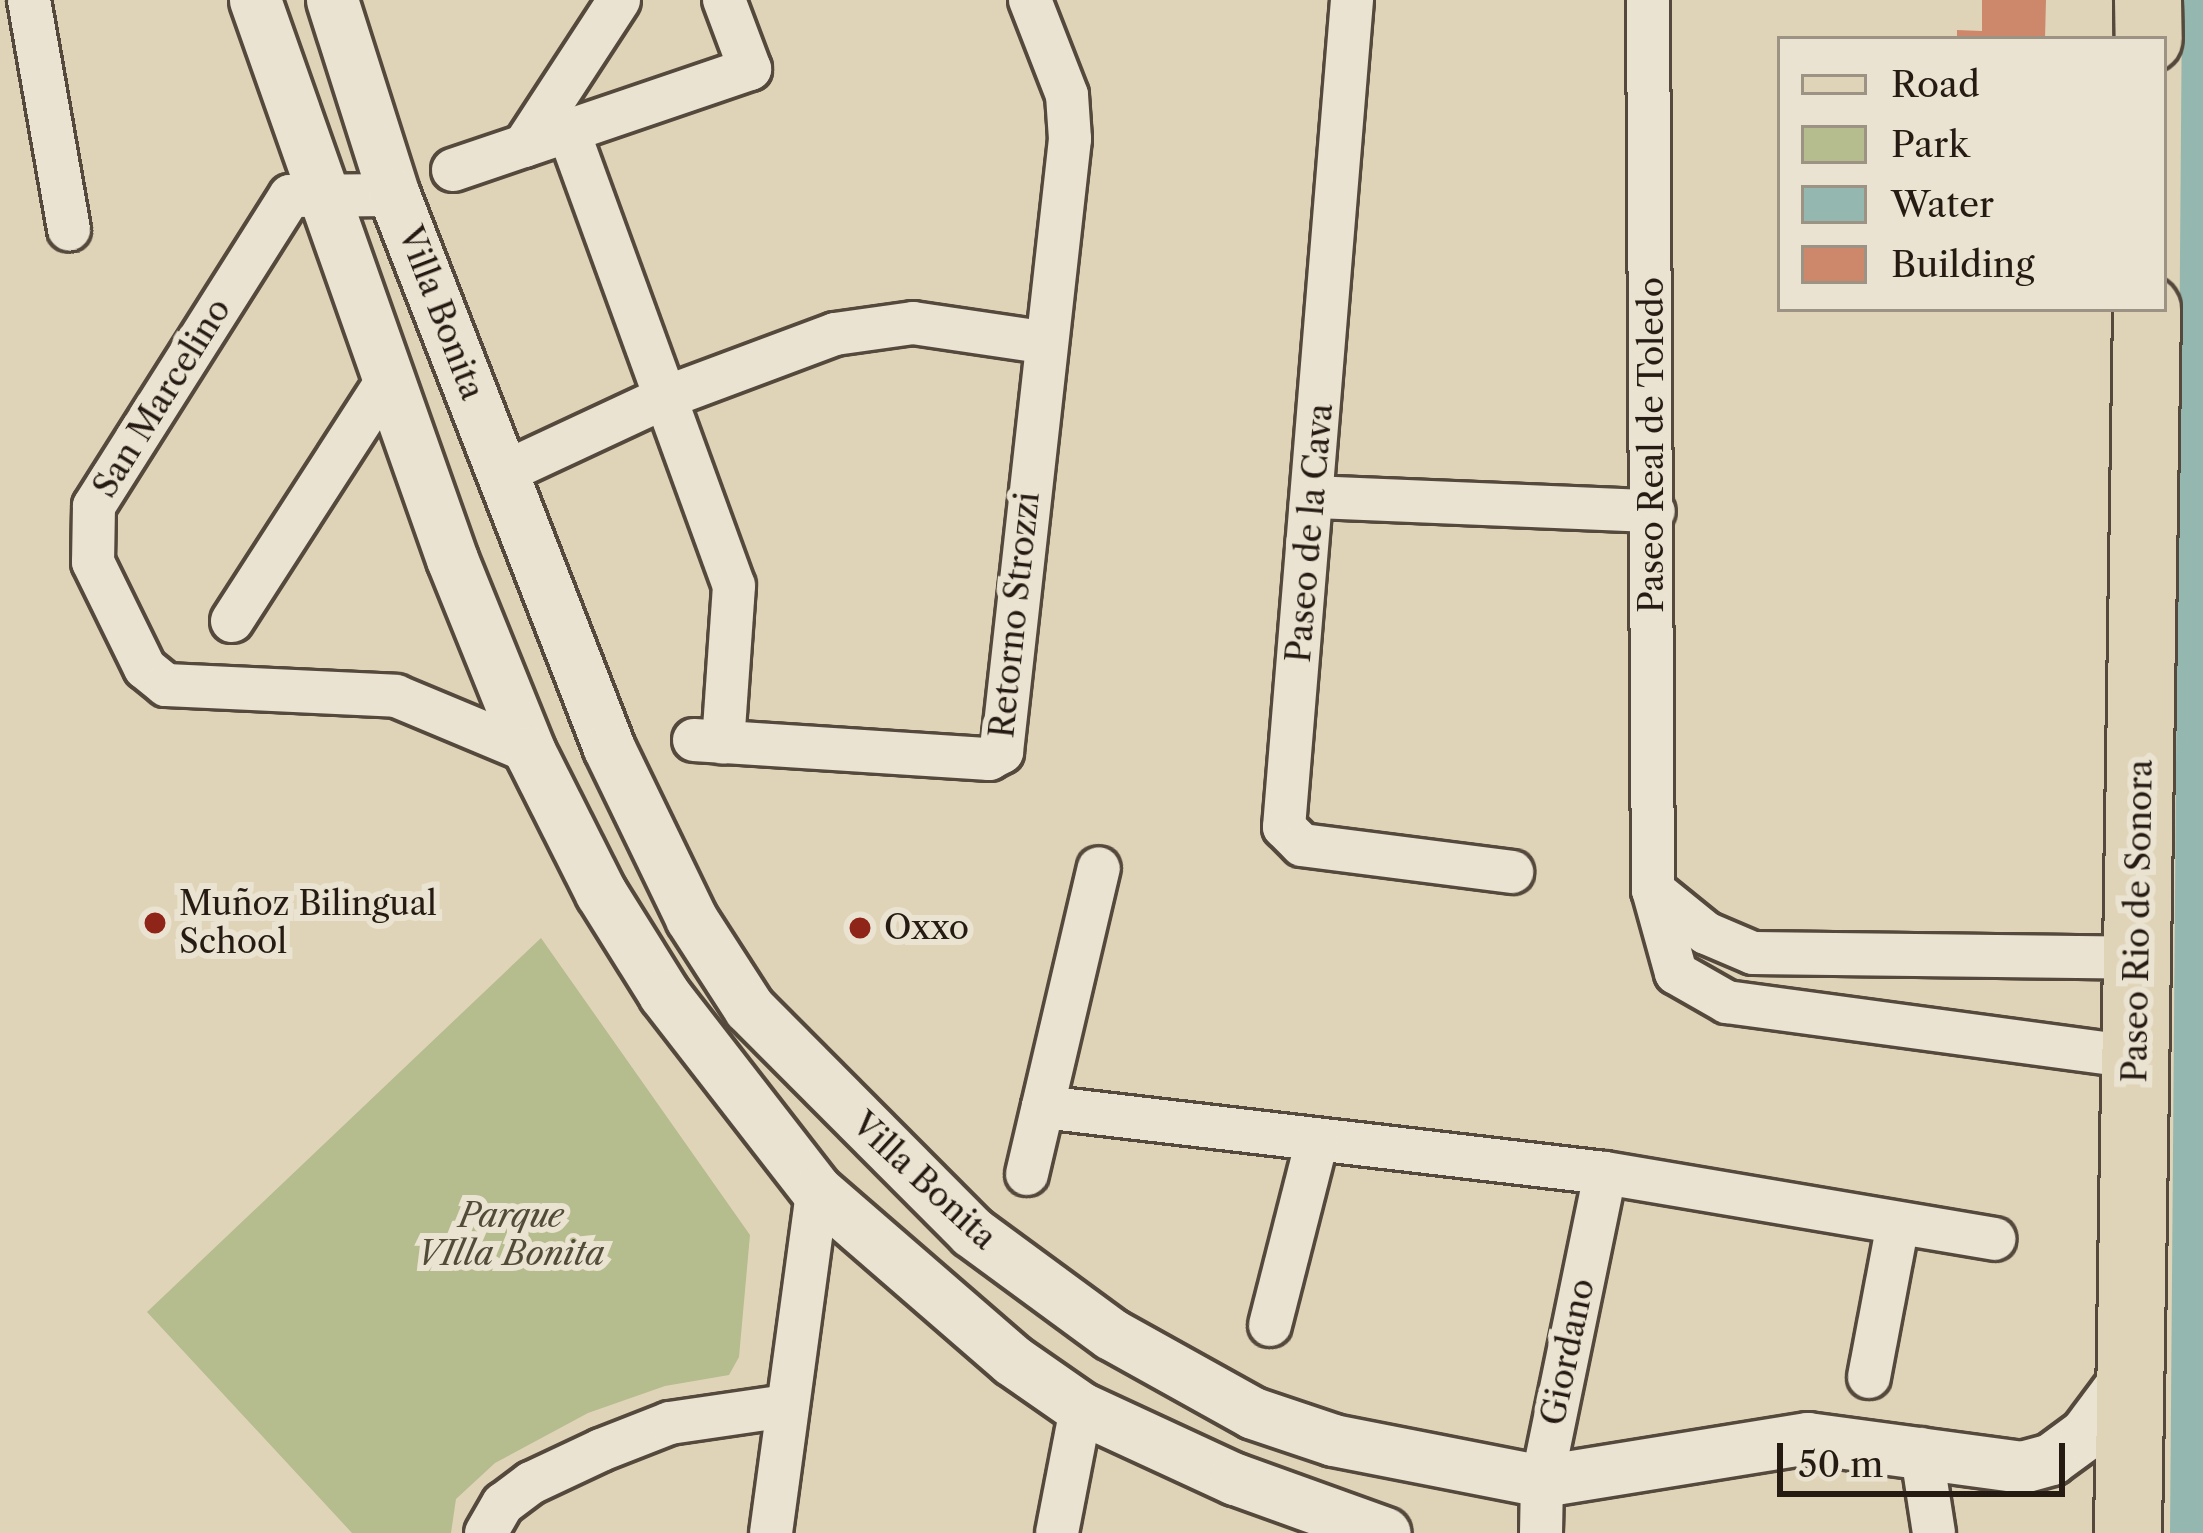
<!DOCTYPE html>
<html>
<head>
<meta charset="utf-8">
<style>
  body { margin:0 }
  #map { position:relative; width:2203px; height:1533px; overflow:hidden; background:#e0d4b8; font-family:"Libre Caslon Text",serif }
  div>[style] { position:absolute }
  .green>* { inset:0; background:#b5bc8d }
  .water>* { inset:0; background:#94b8b0 }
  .building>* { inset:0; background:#cd886c }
  .roads { filter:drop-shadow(3px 0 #54493c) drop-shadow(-3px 0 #54493c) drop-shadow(0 3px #54493c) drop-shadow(0 -3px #54493c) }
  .minor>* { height:42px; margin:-21px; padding:0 21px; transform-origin:21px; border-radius:21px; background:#ebe3d1 }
  .tertiary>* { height:51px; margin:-25.5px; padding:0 25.5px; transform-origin:25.5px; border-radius:25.5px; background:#ebe3d1 }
  .primary>* { height:66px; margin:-33px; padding:0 33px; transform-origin:33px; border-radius:33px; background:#e0d4b8 }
  .dots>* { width:33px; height:33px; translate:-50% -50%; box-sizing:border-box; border:6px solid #ebe3d1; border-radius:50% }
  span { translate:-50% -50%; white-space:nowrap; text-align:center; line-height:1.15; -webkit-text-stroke:12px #ebe3d1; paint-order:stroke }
  .street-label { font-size:33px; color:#261b13 }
  .poi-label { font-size:33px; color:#261b13 }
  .left { translate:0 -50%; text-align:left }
  .park-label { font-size:33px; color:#514b38; font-style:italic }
  .legend { position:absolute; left:1777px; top:36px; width:390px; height:276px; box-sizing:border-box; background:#ebe3d1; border:3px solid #9c9385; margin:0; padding:15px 21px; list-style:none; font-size:36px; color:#261b13 }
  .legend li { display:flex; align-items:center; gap:24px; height:60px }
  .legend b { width:60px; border:3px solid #9c9385 }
  .scale { position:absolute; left:1777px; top:1443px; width:288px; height:54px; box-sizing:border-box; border:6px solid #261b13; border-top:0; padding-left:15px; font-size:36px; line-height:42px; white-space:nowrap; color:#261b13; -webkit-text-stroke:9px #ebe3d1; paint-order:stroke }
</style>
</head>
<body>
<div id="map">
  <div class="green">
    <div style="clip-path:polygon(541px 938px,750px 1235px,739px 1357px,729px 1375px,665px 1386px,588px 1413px,495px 1463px,456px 1499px,451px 1533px,352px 1533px,147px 1312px)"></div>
  </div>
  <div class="water">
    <div style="clip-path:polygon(2182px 0,2203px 0,2203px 1533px,2170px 1533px)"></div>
  </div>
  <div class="building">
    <div style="clip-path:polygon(1982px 0,2046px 0,2045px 39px,1957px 39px,1957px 30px,1982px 31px)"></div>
  </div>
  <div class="roads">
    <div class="minor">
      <div style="left:29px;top:0;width:233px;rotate:80.1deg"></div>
      <div style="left:1352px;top:0;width:830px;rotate:94.7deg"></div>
      <div style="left:1284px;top:827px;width:25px;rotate:45deg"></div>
      <div style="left:1302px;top:845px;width:212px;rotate:7.3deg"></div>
      <div style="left:1648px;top:0;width:890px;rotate:89.68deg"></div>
      <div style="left:1653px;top:890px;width:86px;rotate:74.5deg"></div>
      <div style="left:1676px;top:973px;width:59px;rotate:29.6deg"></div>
      <div style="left:1727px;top:1002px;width:412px;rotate:7.7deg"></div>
      <div style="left:568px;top:130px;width:485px;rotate:70deg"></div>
      <div style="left:734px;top:586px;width:157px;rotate:94deg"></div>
      <div style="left:524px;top:146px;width:239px;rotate:-18.8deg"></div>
      <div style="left:750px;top:69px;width:74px;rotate:-110.6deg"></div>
      <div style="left:453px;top:170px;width:75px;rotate:-18.7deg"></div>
      <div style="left:524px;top:146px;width:174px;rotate:-56.9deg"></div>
      <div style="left:394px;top:195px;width:104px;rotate:179.4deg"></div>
      <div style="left:290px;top:196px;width:367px;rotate:122.3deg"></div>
      <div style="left:94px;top:506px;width:56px;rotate:91deg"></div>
      <div style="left:93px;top:562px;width:118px;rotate:63.9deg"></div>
      <div style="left:145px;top:668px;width:27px;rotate:39deg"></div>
      <div style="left:166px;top:685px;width:230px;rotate:2.7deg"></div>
      <div style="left:396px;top:696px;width:145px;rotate:22.7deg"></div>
      <div style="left:503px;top:473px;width:178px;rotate:-25deg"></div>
      <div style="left:664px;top:398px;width:183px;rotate:-20.5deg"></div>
      <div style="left:835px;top:334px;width:79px;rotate:-8deg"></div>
      <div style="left:913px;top:323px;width:130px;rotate:8.4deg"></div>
      <div style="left:1314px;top:497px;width:340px;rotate:2.4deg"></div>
      <div style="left:232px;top:621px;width:292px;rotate:-57.2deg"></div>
      <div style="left:694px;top:740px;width:296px;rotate:3.7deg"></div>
      <div style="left:989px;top:759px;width:15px;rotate:-28deg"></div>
      <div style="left:1002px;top:752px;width:617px;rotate:-83.67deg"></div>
      <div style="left:1070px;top:139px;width:44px;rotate:-93.9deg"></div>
      <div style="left:1067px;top:95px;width:102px;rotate:-111.3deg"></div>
      <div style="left:1653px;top:890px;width:68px;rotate:39.1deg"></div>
      <div style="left:1706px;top:933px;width:51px;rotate:23.1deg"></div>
      <div style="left:1753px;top:953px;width:385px;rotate:0.7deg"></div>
      <div style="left:1043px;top:1107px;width:566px;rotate:6.7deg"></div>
      <div style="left:1605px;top:1173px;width:395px;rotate:9.6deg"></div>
      <div style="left:1027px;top:1174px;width:314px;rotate:-76.8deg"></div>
      <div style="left:1270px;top:1325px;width:190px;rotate:-75.7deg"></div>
      <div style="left:1869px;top:1377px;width:156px;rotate:-79.3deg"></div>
      <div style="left:1921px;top:1449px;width:85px;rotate:81.2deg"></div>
      <div style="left:486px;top:1533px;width:34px;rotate:-60deg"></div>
      <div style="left:503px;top:1504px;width:35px;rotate:-37deg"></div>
      <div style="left:531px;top:1483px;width:77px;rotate:-25.2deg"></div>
      <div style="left:601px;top:1450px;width:74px;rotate:-21.4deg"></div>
      <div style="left:670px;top:1423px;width:117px;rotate:-8.3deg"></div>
      <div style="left:771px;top:1533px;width:345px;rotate:-82.3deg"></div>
      <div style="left:1057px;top:1533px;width:127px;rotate:-79.1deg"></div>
      <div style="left:1541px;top:1533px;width:52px;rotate:-88.9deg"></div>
      <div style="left:1542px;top:1481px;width:314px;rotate:-78.4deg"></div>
    </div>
    <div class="tertiary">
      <div style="left:255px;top:0;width:593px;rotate:70.59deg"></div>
      <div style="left:452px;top:559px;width:208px;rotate:68deg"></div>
      <div style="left:530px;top:752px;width:158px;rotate:63.3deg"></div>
      <div style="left:601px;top:893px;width:119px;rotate:58deg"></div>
      <div style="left:664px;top:994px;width:249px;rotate:52.2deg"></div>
      <div style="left:817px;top:1191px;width:258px;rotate:40.9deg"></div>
      <div style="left:1012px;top:1360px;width:84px;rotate:34.8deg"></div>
      <div style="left:1081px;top:1408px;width:170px;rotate:24.8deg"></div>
      <div style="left:1235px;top:1479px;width:159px;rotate:19.8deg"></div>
      <div style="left:332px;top:0;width:205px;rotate:72.4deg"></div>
      <div style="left:394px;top:195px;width:593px;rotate:68.75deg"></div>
      <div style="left:609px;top:748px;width:189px;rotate:64.2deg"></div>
      <div style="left:691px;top:918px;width:107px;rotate:57.2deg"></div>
      <div style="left:749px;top:1008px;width:316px;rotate:45.1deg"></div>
      <div style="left:972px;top:1232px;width:172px;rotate:36.3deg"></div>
      <div style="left:1111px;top:1334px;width:162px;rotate:29.1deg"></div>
      <div style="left:1253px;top:1413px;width:84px;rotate:18.6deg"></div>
      <div style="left:1333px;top:1440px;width:213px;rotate:11.1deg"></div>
      <div style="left:1542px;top:1481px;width:269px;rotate:-9.2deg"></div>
      <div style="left:1808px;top:1438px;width:216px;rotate:7.7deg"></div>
      <div style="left:2022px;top:1467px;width:30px;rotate:-15deg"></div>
      <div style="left:2051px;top:1459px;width:42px;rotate:-36.3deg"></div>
      <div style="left:2085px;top:1434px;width:79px;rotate:-53.3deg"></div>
    </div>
    <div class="primary">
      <div style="left:2148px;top:0;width:39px;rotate:89deg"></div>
      <div style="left:2128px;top:1533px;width:1224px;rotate:-89.11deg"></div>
    </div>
  </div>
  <div class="dots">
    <div style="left:155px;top:923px;background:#8f2418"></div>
    <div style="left:860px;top:928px;background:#8f2418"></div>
  </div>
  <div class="street-label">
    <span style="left:441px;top:313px;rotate:69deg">Villa Bonita</span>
    <span style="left:162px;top:398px;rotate:-58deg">San Marcelino</span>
    <span style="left:1652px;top:445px;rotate:-90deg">Paseo Real de Toledo</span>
    <span style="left:1310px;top:533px;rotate:-85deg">Paseo de la Cava</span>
    <span style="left:1015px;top:615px;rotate:-84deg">Retorno Strozzi</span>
    <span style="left:2138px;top:921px;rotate:-89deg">Paseo Rio de Sonora</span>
    <span style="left:924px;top:1181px;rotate:43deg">Villa Bonita</span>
    <span style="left:1568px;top:1352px;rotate:-78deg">Giordano</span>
  </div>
  <div class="poi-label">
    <span class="left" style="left:179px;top:923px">Muñoz Bilingual<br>School</span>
    <span class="left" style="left:884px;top:928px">Oxxo</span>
  </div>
  <div class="park-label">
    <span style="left:511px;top:1235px">Parque<br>VIlla Bonita</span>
  </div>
  <ul class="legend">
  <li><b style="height:15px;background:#e0d4b8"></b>Road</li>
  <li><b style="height:33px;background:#b5bc8d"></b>Park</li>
  <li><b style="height:33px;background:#94b8b0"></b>Water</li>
  <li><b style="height:33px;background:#cd886c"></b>Building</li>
  </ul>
  <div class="scale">50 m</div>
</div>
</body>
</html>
